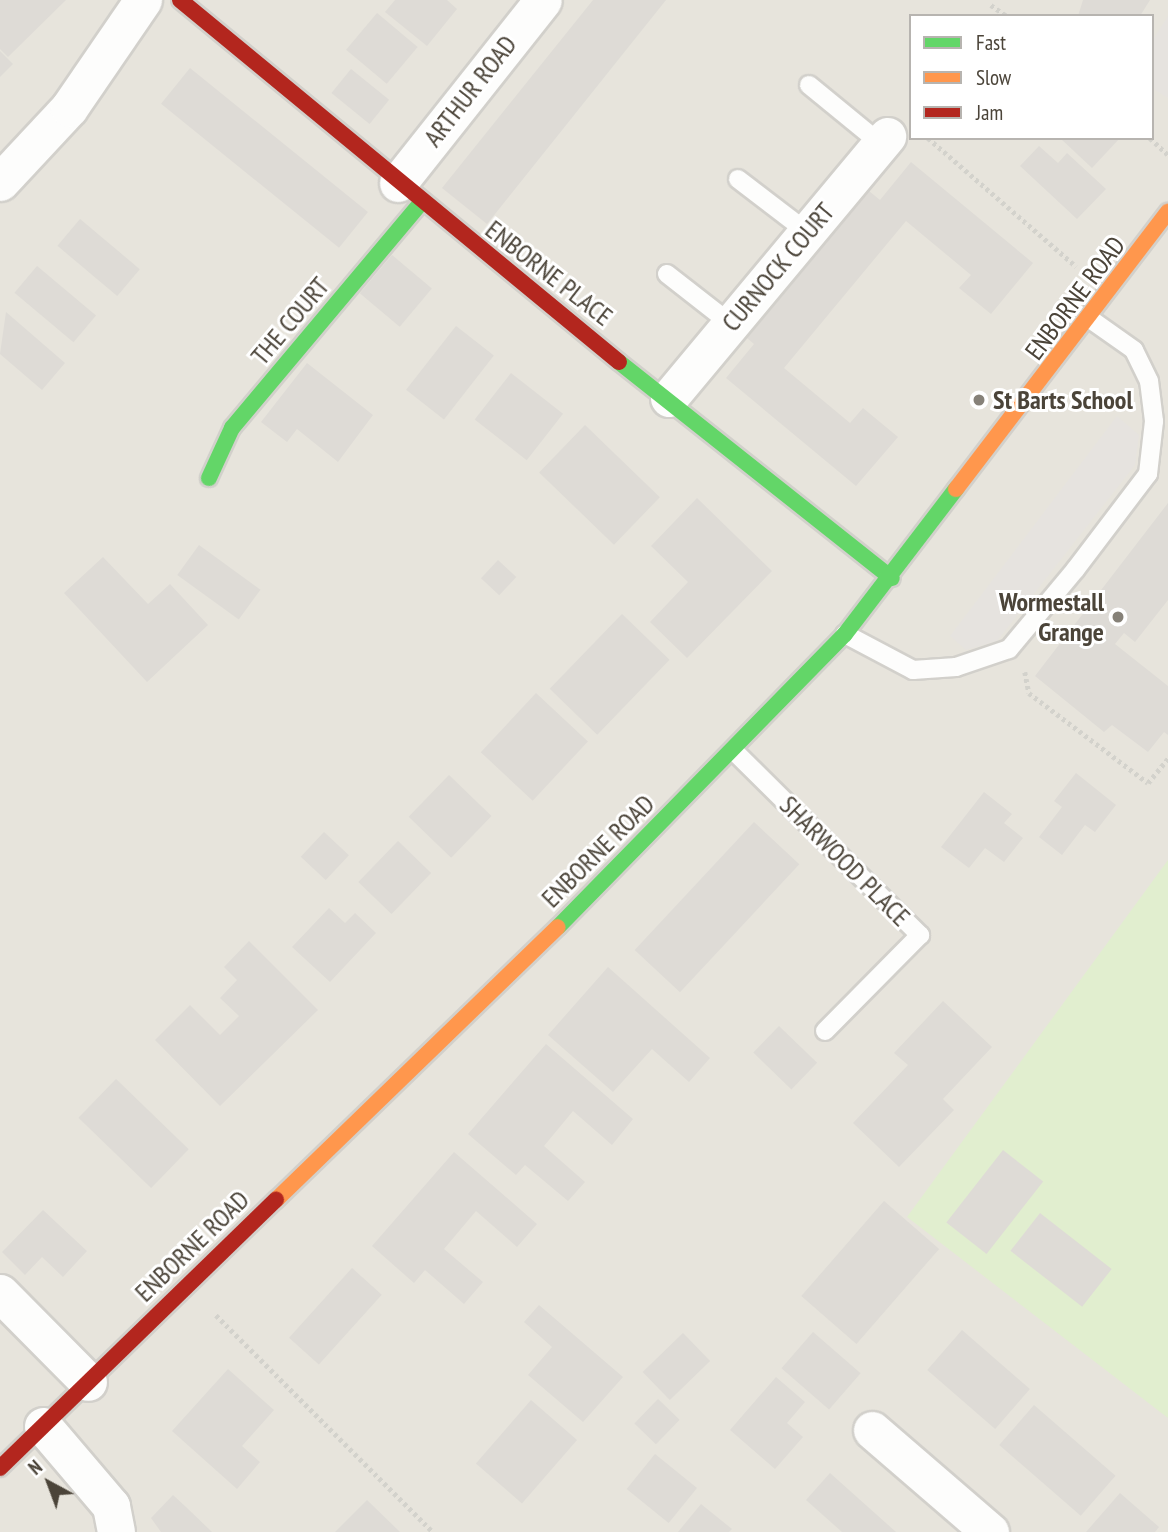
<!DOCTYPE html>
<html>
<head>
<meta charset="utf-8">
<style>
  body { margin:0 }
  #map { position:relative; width:1168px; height:1532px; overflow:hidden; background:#f4f2ee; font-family:"PT Sans Narrow",sans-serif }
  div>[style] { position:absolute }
  .residential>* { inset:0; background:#e7e4dc }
  .green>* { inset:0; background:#e1eecf }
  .parking>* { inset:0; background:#e6e3df }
  .building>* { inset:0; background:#dedbd6; transform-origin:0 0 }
  .path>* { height:4.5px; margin-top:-2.25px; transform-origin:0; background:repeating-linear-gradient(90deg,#d3d2cc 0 3.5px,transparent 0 7px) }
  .roads { filter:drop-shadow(2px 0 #d2d0cb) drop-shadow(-2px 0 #d2d0cb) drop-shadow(0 2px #d2d0cb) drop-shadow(0 -2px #d2d0cb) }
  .lane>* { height:18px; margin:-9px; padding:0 9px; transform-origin:9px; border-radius:9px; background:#fdfdfc }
  .street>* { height:37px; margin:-18.5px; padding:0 18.5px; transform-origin:18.5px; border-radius:18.5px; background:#fdfdfc }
  .fast>* { height:16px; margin:-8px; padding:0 8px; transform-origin:8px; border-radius:8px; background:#63d668 }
  .slow>* { height:16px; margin:-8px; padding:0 8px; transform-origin:8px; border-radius:8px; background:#ff974d }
  .jam>* { height:16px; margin:-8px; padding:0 8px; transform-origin:8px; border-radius:8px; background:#b3261e }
  .dots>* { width:19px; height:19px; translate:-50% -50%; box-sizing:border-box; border:4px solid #fff; border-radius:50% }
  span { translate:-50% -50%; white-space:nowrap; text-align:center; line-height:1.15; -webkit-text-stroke:6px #fff; paint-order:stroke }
  .street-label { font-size:26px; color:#4b4439 }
  .poi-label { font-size:26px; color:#4b4439; font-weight:700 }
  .left { translate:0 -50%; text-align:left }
  .right { translate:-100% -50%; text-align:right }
  .legend { position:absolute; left:909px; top:14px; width:245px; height:126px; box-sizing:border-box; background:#fff; border:2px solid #b7b4b0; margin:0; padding:9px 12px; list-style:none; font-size:21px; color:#4b4439 }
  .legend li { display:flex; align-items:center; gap:14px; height:35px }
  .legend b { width:35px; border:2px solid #b7b4b0 }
  .north { position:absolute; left:14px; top:1448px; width:70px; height:70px; -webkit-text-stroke:5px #fff; paint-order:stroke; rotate:319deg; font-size:19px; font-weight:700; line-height:28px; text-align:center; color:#4b4439 }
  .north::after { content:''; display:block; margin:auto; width:24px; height:32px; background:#4b4439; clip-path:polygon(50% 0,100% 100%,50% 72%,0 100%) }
</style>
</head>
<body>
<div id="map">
  <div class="residential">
    <div style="clip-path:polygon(evenodd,0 0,1168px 0,1168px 1532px,0 1532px,0 0,911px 16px,1152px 16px,1152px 138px,911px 138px,911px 16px)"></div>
  </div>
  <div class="green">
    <div style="clip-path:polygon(1168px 860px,1168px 1418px,907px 1217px)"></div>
  </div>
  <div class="parking">
    <div style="clip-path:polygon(1168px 16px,1168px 98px,1152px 88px,1152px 41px)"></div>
    <div style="clip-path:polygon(1117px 416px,1139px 435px,1135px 465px,997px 641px,966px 650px,950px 636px)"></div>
  </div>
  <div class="building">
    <div style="clip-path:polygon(0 0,66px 0,8px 57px,0 49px)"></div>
    <div style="clip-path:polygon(395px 0,447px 0,457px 9px,427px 46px,385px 12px)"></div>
    <div style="clip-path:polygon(593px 0,666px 0,487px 224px,442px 188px)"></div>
    <div style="clip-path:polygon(1083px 0,1150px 0,1140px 16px,1078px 16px)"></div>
    <div style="left:377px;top:13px;width:53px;height:48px;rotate:40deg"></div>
    <div style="clip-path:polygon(0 51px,13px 64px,0 77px)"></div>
    <div style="left:190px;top:68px;width:229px;height:46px;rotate:39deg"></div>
    <div style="left:351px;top:69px;width:49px;height:31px;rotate:39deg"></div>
    <div style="clip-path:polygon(1060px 138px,1120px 138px,1092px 168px)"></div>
    <div style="clip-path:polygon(1039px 146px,1058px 163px,1067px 153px,1106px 189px,1077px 219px,1020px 166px)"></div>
    <div style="clip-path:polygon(911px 162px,1033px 263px,991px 314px,959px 288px,971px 275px,906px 221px,784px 368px,850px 423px,863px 408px,898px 437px,856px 486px,726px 378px,754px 344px,747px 338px,869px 191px,880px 200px)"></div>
    <div style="left:80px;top:219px;width:78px;height:35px;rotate:40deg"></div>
    <div style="left:392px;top:255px;width:52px;height:50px;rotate:40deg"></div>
    <div style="left:37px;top:266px;width:77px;height:35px;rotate:40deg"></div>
    <div style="clip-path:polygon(6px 312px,65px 363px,42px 390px,0 354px)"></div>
    <div style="left:456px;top:326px;width:48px;height:81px;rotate:38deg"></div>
    <div style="clip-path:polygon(307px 363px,373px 415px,338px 462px,297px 429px,287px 442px,261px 422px)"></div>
    <div style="left:511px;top:373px;width:66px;height:59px;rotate:38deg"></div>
    <div style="left:585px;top:425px;width:104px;height:66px;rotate:44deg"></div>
    <div style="clip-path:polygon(697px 498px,772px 571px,687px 658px,650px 622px,688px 582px,651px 546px)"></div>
    <div style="clip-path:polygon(1168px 503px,1168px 600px,1135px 642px,1124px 633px,1115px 644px,1168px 686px,1168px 735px,1164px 732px,1148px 752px,1112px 725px,1104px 732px,1035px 676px)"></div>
    <div style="left:199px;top:545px;width:76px;height:37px;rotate:36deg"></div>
    <div style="clip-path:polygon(103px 557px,148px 604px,170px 584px,208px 625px,147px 682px,64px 593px)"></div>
    <div style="left:498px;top:560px;width:25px;height:25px;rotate:43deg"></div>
    <div style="left:622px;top:614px;width:66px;height:104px;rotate:44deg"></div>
    <div style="left:536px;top:693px;width:71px;height:81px;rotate:43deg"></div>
    <div style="clip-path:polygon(1076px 773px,1116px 805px,1095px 832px,1085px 825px,1062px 855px,1039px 837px,1062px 807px,1054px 801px)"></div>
    <div style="left:449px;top:775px;width:59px;height:58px;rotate:44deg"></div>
    <div style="clip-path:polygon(984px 792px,1012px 814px,1004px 823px,1023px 838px,1004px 862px,985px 848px,969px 868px,941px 847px)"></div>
    <div style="left:754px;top:822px;width:62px;height:175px;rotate:43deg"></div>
    <div style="left:324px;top:832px;width:34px;height:34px;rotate:43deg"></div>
    <div style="left:398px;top:841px;width:46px;height:57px;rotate:44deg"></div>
    <div style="clip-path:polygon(329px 908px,345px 923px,355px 913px,376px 933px,330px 982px,292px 947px)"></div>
    <div style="clip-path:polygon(249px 941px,318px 1010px,220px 1106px,155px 1040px,190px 1005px,220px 1035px,239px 1016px,220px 998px,237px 980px,224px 967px)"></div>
    <div style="clip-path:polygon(608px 967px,710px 1058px,689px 1082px,652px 1049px,613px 1092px,548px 1035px)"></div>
    <div style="clip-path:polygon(943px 1001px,992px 1047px,943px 1099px,954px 1110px,899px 1167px,853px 1123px,908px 1065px,894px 1053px)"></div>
    <div style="left:779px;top:1026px;width:53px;height:37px;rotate:44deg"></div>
    <div style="clip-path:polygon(546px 1044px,633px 1119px,612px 1145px,573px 1111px,544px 1146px,585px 1182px,568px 1201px,525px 1165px,516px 1175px,468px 1134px)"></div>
    <div style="left:116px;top:1079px;width:101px;height:54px;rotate:44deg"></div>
    <div style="left:1003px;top:1150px;width:51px;height:92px;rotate:38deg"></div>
    <div style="clip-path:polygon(454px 1152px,537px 1224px,517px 1247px,476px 1211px,444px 1249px,483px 1282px,464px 1304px,425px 1270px,414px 1283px,372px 1246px)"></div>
    <div style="left:884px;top:1201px;width:73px;height:126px;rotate:41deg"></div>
    <div style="clip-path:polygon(43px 1210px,87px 1251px,63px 1277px,42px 1257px,25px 1275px,2px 1252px)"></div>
    <div style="left:1040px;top:1213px;width:91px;height:48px;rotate:38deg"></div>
    <div style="left:352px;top:1268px;width:40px;height:94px;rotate:42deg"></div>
    <div style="clip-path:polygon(539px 1305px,623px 1377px,583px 1422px,528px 1375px,552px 1347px,524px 1322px)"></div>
    <div style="left:962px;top:1330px;width:90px;height:53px;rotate:41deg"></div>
    <div style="left:813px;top:1332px;width:63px;height:48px;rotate:41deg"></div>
    <div style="left:683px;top:1333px;width:39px;height:56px;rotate:46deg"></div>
    <div style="clip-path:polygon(228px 1369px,274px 1410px,242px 1446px,260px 1462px,237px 1489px,172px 1431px)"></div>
    <div style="clip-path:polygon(776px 1377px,805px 1402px,787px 1423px,803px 1437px,775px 1469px,730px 1430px)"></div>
    <div style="left:658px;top:1399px;width:30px;height:34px;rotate:44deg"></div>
    <div style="left:531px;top:1400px;width:61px;height:84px;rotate:41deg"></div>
    <div style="left:1034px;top:1405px;width:108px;height:53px;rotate:41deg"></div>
    <div style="left:655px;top:1454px;width:54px;height:45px;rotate:39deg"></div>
    <div style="clip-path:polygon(830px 1473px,896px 1532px,842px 1532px,806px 1500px)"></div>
    <div style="clip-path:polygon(1120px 1493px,1159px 1527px,1155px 1532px,1086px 1532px)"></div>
    <div style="clip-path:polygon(173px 1495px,186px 1507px,212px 1532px,161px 1532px,151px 1518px)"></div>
    <div style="clip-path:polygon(367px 1500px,400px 1532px,335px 1532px)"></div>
    <div style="clip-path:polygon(701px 1504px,732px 1529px,729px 1532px,678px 1532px)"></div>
  </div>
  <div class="path">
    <div style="left:991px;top:5px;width:19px;rotate:35deg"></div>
    <div style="left:928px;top:138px;width:196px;rotate:40.9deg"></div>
    <div style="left:1150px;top:138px;width:25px;rotate:43deg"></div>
    <div style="left:1025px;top:672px;width:21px;rotate:79deg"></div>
    <div style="left:1029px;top:693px;width:149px;rotate:37.1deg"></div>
    <div style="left:1148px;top:783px;width:32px;rotate:-51deg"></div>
    <div style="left:216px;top:1315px;width:307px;rotate:45deg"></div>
  </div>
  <div class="roads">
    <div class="lane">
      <div style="left:809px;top:85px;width:93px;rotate:39.3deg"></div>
      <div style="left:738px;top:179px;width:87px;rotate:37.5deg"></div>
      <div style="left:667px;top:274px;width:81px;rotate:38deg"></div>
      <div style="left:845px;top:634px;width:77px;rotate:27.9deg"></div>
      <div style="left:913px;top:670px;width:43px;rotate:-4deg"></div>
      <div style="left:956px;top:667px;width:56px;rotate:-18.8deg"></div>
      <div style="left:1009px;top:649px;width:103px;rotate:-50.1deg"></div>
      <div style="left:1075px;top:570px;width:121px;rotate:-52.8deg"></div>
      <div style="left:1148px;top:474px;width:53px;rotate:-83.5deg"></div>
      <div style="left:1154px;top:421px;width:40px;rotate:-97.1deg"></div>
      <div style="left:1149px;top:381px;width:34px;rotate:-116deg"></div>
      <div style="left:1134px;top:350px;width:54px;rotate:-144.8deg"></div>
      <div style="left:734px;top:751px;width:262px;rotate:44.7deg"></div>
      <div style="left:920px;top:935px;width:135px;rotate:134.7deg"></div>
    </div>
    <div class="street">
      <div style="left:0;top:182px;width:101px;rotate:-47deg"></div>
      <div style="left:69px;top:108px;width:131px;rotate:-55.6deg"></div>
      <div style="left:398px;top:183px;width:233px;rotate:-51.6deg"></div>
      <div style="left:669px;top:398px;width:341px;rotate:-50.2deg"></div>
      <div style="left:0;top:1293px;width:125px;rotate:45.3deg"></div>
      <div style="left:43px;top:1426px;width:105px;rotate:49.6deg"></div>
      <div style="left:111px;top:1506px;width:26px;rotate:79deg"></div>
      <div style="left:872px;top:1430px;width:156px;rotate:40.8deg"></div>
    </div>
    <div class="fast">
      <div style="left:619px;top:362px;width:348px;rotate:38.4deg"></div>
      <div style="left:209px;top:478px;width:55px;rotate:-65.3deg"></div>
      <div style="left:232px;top:428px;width:292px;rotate:-50deg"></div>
      <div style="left:558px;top:927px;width:410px;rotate:-45.6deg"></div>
      <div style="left:845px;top:634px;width:183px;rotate:-52.6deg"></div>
    </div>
    <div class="slow">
      <div style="left:956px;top:489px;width:349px;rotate:-52.6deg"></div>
      <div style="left:276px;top:1200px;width:392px;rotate:-44.1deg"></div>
    </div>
    <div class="jam">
      <div style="left:180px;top:0;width:569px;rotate:39.51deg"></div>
      <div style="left:0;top:1468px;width:385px;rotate:-44.2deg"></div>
    </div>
  </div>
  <div class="dots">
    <div style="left:979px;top:400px;background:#868178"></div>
    <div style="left:1118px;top:617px;background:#868178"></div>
  </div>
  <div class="street-label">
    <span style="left:470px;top:91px;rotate:-52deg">ARTHUR ROAD</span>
    <span style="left:778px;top:267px;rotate:-50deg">CURNOCK COURT</span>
    <span style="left:549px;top:273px;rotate:38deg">ENBORNE PLACE</span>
    <span style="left:1075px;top:298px;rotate:-53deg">ENBORNE ROAD</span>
    <span style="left:290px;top:321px;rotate:-50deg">THE COURT</span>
    <span style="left:598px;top:851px;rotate:-45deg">ENBORNE ROAD</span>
    <span style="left:845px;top:861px;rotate:45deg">SHARWOOD PLACE</span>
    <span style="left:192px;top:1246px;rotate:-44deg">ENBORNE ROAD</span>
  </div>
  <div class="poi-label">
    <span class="left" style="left:993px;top:400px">St Barts School</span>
    <span class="right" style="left:1104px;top:617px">Wormestall<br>Grange</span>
  </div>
  <ul class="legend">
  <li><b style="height:9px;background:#63d668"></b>Fast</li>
  <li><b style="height:9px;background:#ff974d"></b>Slow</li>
  <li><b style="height:9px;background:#b3261e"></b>Jam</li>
  </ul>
  <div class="north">N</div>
</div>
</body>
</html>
